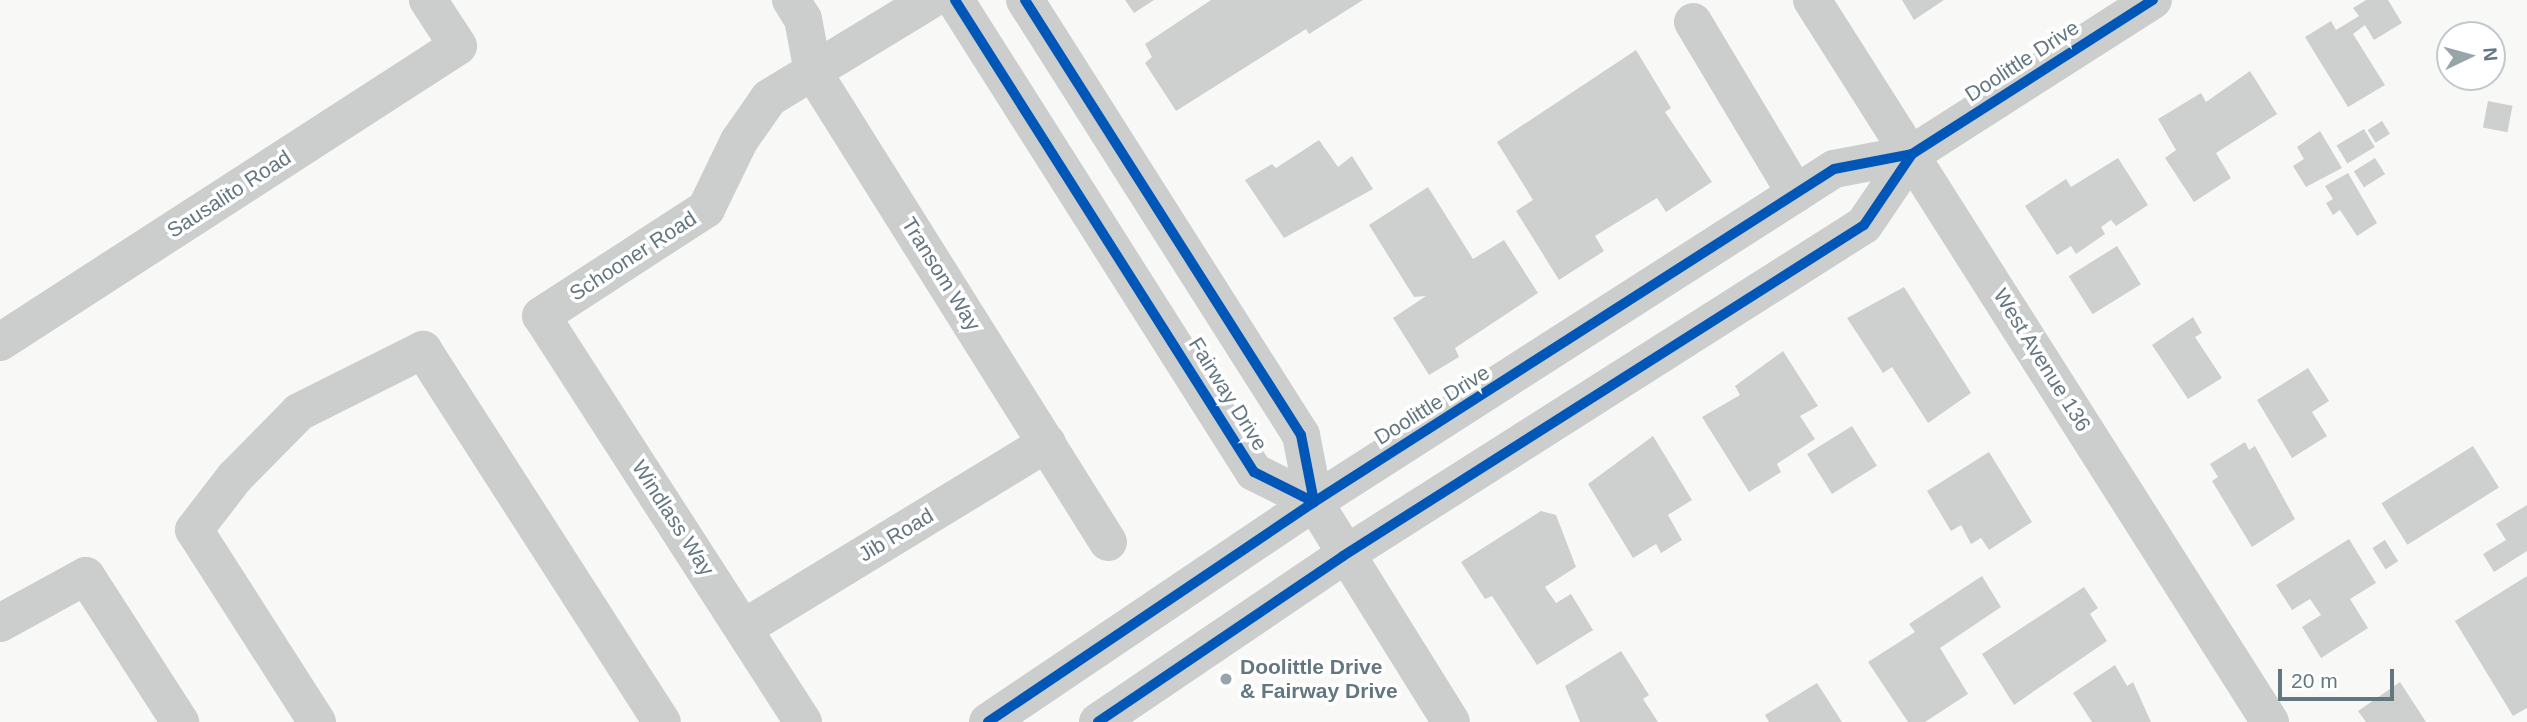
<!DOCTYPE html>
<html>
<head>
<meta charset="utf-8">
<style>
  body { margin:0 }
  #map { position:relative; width:2527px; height:722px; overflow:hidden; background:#f8f8f7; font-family:Arial,sans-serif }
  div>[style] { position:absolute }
  .building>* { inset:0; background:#ced0d0; transform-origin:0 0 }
  .minor>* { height:38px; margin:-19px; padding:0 19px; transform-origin:19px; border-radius:19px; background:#cccece }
  .cycleway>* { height:10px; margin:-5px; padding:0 5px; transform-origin:5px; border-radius:5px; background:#0057b8 }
  .dots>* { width:19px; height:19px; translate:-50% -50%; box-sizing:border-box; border:4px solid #fff; border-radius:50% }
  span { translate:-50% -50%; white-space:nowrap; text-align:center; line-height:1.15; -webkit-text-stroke:7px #fff; paint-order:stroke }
  .street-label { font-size:21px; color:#637781 }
  .poi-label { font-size:21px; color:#637781; font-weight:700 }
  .left { translate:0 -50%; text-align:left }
  .north { position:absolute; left:2436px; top:21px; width:70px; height:70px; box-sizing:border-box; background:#fff; border:2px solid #c1c9cd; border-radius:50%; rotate:85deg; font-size:19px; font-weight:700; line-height:28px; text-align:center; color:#637781 }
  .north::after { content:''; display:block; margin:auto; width:24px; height:32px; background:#97a4aa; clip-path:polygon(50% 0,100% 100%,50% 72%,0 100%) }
  .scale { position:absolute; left:2278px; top:669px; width:116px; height:32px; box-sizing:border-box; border:4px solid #637781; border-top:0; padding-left:9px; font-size:21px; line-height:24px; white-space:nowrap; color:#637781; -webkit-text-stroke:5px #fff; paint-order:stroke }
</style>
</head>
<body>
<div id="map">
  <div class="building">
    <div style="clip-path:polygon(1125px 0,1154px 0,1134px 13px)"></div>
    <div style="clip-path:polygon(1211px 0,1363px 0,1309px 34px,1306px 29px,1176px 111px,1145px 63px,1152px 57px,1145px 44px)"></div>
    <div style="clip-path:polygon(1902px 0,1944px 0,1914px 20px)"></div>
    <div style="clip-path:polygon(2366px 0,2388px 0,2402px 23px,2374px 40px,2365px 25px,2353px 34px,2385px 85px,2348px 107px,2305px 37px,2331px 21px,2336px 30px,2359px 16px,2353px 8px)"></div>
    <div style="clip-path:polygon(1636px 50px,1671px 108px,1665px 112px,1712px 182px,1666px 212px,1657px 198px,1595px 236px,1604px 251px,1559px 280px,1516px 211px,1533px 200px,1497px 142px)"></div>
    <div style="clip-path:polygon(2250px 71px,2277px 114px,2216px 153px,2231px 178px,2194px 202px,2165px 158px,2176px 150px,2158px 119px,2201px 93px,2206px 102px)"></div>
    <div style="left:2488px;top:101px;width:25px;height:27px;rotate:11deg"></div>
    <div style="left:2382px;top:121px;width:15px;height:17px;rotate:58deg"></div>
    <div style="left:2364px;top:129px;width:21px;height:32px;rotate:59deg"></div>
    <div style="clip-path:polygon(2320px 131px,2342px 168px,2306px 187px,2293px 166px,2304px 159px,2297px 147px)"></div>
    <div style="clip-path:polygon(1319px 140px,1338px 167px,1352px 156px,1373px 189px,1284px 238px,1245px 180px,1272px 164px,1276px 168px)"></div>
    <div style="clip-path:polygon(2118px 158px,2148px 205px,2116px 226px,2111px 220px,2101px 227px,2105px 234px,2076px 254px,2071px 246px,2057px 255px,2025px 206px,2066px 179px,2071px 187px)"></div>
    <div style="left:2375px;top:158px;width:19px;height:25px;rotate:58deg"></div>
    <div style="clip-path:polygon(2348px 173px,2377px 223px,2357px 236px,2340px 210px,2333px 215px,2326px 203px,2333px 199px,2325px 186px)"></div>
    <div style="clip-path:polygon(1428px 187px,1473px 259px,1504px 240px,1538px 293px,1455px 348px,1459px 357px,1429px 375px,1393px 318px,1426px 296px,1414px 297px,1369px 225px)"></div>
    <div style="left:2117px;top:246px;width:45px;height:57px;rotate:58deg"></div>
    <div style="clip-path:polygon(1904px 287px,1971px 393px,1928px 423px,1892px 367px,1883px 373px,1847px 318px)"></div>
    <div style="clip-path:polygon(2193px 317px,2202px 333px,2195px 337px,2222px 378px,2188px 399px,2152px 345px)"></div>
    <div style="clip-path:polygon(1783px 351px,1818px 406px,1800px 416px,1815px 439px,1777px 464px,1781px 472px,1749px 492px,1702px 417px,1740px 395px,1735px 386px)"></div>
    <div style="clip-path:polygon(2308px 368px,2329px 401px,2312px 412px,2327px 436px,2292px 458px,2257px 400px)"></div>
    <div style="left:1852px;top:426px;width:47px;height:53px;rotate:58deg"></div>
    <div style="clip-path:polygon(1653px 436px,1692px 500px,1668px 515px,1682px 540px,1661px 553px,1656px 544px,1633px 558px,1588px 484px)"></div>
    <div style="clip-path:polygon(2245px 442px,2249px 450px,2255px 446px,2295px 519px,2252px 547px,2212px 481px,2218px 477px,2210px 464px)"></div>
    <div style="left:2473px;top:446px;width:49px;height:108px;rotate:58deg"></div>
    <div style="clip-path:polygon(1989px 452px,2032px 522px,1989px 550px,1981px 538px,1971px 544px,1961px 525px,1951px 531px,1927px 491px)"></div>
    <div style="clip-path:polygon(2527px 505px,2527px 551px,2494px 572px,2483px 554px,2506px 540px,2496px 524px)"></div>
    <div style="clip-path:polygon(1541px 511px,1556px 515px,1576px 567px,1545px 587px,1556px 603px,1571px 594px,1593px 630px,1537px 665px,1492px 596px,1485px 599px,1461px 562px)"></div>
    <div style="clip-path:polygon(2349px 539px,2376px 583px,2350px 599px,2368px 628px,2321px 658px,2302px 627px,2321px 615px,2310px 599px,2292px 610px,2276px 585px)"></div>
    <div style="left:2385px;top:540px;width:25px;height:15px;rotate:58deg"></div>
    <div style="clip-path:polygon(1982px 576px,2001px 607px,1940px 648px,1968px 694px,1925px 722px,1908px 722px,1868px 662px,1915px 632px,1909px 624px)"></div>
    <div style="clip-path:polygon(2527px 576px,2527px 708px,2513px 716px,2455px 621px)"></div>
    <div style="clip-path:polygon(2084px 587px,2098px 608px,2090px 614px,2107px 641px,2014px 705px,1982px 654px)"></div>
    <div style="clip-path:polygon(1621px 651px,1649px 695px,1643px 699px,1658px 722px,1580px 722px,1565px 686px)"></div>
    <div style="clip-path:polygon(2115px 665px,2127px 686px,2133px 682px,2151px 722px,2092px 722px,2073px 693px)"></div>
    <div style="clip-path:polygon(2400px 682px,2426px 722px,2366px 722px,2358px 711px)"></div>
    <div style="clip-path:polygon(1817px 683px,1842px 722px,1769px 722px,1765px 715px)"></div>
  </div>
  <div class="minor">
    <div style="left:791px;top:0;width:22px;rotate:58deg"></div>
    <div style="left:803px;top:19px;width:54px;rotate:79.3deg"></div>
    <div style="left:813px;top:72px;width:555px;rotate:57.89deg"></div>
    <div style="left:955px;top:0;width:559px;rotate:57.65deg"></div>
    <div style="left:1254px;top:472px;width:67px;rotate:26.6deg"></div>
    <div style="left:1025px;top:0;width:515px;rotate:57.61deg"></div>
    <div style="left:1301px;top:435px;width:68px;rotate:79deg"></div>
    <div style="left:1314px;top:502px;width:259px;rotate:58.1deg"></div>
    <div style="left:1812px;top:0;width:855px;rotate:57.61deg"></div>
    <div style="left:1693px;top:22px;width:200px;rotate:59.1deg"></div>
    <div style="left:0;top:342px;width:545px;rotate:-32.87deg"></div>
    <div style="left:458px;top:46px;width:55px;rotate:-123.1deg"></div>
    <div style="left:0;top:623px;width:98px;rotate:-28.7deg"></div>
    <div style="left:86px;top:576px;width:174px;rotate:57.2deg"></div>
    <div style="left:744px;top:628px;width:355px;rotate:-31.4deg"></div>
    <div style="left:317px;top:722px;width:228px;rotate:-122.6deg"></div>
    <div style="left:194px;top:530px;width:67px;rotate:-52.3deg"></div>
    <div style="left:235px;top:477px;width:91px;rotate:-45.4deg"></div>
    <div style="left:299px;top:412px;width:139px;rotate:-26.6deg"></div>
    <div style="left:423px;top:350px;width:442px;rotate:57.3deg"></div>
    <div style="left:803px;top:722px;width:483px;rotate:-122.8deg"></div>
    <div style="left:541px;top:316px;width:197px;rotate:-33deg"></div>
    <div style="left:706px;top:209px;width:76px;rotate:-64.1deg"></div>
    <div style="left:739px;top:141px;width:52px;rotate:-55.1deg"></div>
    <div style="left:769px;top:98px;width:188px;rotate:-31.3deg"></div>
    <div style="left:988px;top:722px;width:393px;rotate:-34deg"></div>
    <div style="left:1314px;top:502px;width:617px;rotate:-32.63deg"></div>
    <div style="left:1834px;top:169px;width:79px;rotate:-10.9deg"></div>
    <div style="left:1912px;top:154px;width:286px;rotate:-32.6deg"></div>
    <div style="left:1098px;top:722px;width:296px;rotate:-34.1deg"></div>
    <div style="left:1343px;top:556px;width:617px;rotate:-32.43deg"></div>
    <div style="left:1864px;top:225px;width:86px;rotate:-55.9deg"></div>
  </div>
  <div class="cycleway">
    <div style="left:955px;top:0;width:559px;rotate:57.65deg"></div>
    <div style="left:1254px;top:472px;width:67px;rotate:26.6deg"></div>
    <div style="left:1025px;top:0;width:515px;rotate:57.61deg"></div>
    <div style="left:1301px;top:435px;width:68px;rotate:79deg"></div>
    <div style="left:988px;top:722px;width:393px;rotate:-34deg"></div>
    <div style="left:1314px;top:502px;width:617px;rotate:-32.63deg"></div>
    <div style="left:1834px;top:169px;width:79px;rotate:-10.9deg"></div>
    <div style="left:1912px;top:154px;width:286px;rotate:-32.6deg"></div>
    <div style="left:1098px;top:722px;width:296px;rotate:-34.1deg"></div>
    <div style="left:1343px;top:556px;width:617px;rotate:-32.43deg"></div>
    <div style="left:1864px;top:225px;width:86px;rotate:-55.9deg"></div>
  </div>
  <div class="dots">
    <div style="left:1226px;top:679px;background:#97a4aa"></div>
  </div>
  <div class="street-label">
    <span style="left:2022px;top:61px;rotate:-33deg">Doolittle Drive</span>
    <span style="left:229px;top:194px;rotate:-33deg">Sausalito Road</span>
    <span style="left:633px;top:256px;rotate:-33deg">Schooner Road</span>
    <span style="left:941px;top:274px;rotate:58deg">Transom Way</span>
    <span style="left:2042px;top:360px;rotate:58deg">West Avenue 136</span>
    <span style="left:1228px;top:394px;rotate:58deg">Fairway Drive</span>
    <span style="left:1432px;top:405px;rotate:-32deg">Doolittle Drive</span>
    <span style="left:673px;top:518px;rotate:57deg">Windlass Way</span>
    <span style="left:896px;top:535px;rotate:-31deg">Jib Road</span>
  </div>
  <div class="poi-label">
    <span class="left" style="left:1240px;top:679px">Doolittle Drive<br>&amp; Fairway Drive</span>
  </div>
  <div class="north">N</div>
  <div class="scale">20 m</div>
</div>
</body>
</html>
